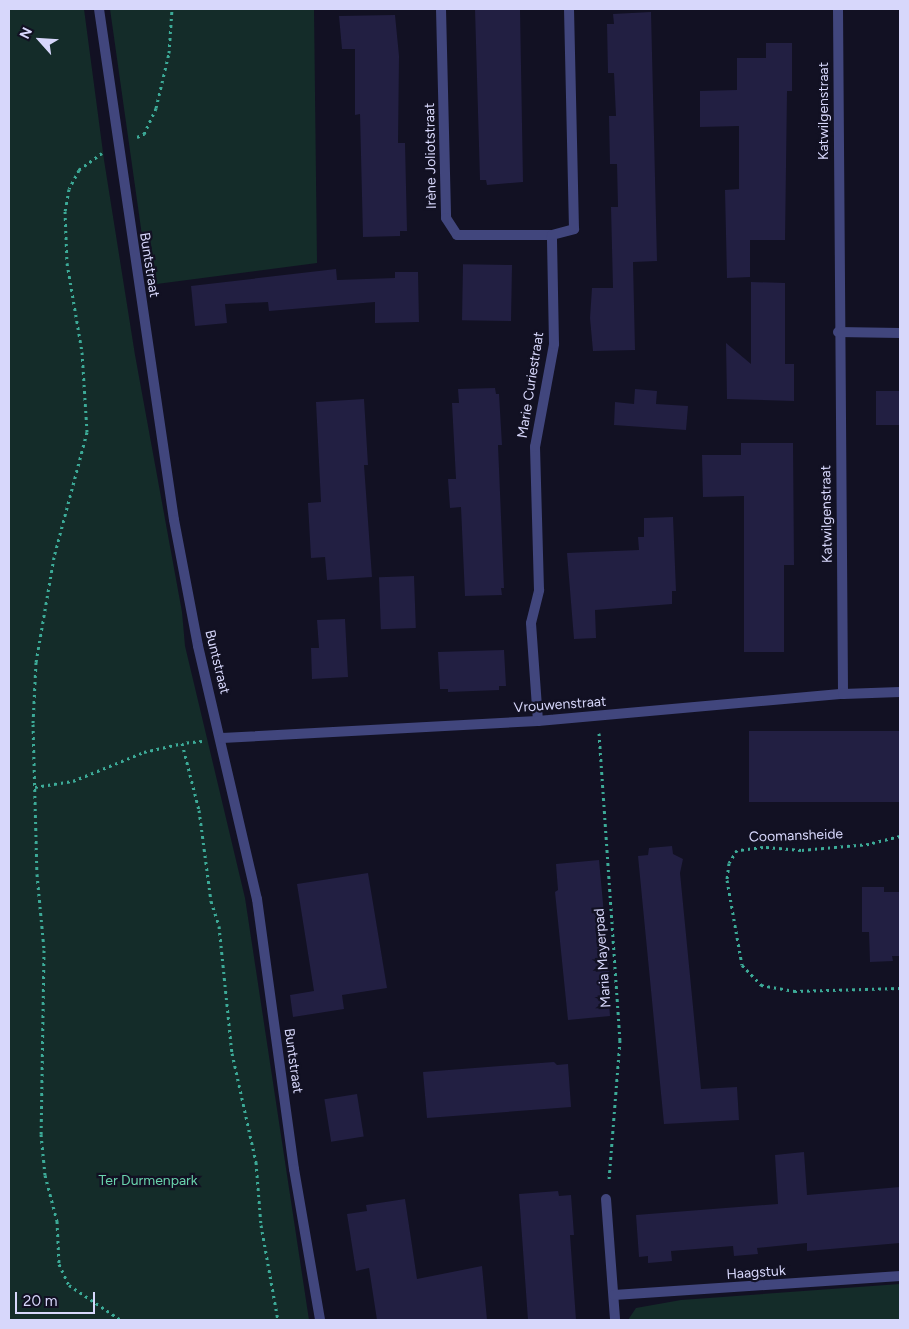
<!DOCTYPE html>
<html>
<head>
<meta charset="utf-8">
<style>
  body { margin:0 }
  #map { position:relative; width:909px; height:1329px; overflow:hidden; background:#121123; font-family:Figtree,sans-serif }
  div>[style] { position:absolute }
  .green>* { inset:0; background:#142c29 }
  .building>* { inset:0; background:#221f42; transform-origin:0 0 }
  .path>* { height:3px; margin-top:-1.5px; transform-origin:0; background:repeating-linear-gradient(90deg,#3caa97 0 2.5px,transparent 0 6.5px) }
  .minor>* { height:10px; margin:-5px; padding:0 5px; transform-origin:5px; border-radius:5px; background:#41467d }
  span { translate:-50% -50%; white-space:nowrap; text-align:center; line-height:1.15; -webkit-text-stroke:4.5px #121123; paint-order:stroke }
  .street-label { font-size:14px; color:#d7d7fb }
  .park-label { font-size:14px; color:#6ad4ad }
  .frame { position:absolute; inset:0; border:10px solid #d7d7fb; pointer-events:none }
  .north { position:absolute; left:15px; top:15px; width:50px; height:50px; -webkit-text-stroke:4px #121123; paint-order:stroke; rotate:296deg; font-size:14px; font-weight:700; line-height:20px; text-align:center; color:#d7d7fb }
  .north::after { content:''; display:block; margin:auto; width:18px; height:22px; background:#d7d7fb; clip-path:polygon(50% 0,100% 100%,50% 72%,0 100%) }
  .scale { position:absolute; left:15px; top:1292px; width:80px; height:22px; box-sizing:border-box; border:2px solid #d7d7fb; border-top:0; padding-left:6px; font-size:15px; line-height:18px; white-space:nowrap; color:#d7d7fb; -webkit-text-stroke:4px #121123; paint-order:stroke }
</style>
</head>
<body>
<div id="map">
  <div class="green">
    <div style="clip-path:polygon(9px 9px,84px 9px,104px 160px,135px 355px,182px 612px,185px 646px,245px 898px,309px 1320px,9px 1320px)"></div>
    <div style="clip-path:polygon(110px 9px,314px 9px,317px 263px,149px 285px)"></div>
    <div style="clip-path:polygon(900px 1284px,900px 1320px,628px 1320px,636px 1308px,681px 1300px)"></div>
  </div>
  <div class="building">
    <div style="clip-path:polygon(475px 9px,520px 9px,523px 182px,487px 185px,486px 180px,480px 180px)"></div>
    <div style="clip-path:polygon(651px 12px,657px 261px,633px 262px,635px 350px,593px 351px,590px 318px,592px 288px,613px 288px,611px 207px,618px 207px,617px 164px,610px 164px,609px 116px,616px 116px,614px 73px,608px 73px,607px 24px,614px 24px,613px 14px)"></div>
    <div style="clip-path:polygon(395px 15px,399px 56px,398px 143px,405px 143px,407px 231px,400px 231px,400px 236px,363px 237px,360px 114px,355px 115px,355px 49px,342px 49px,339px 16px)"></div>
    <div style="clip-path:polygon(766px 43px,792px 43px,792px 91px,787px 91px,785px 240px,750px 240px,750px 277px,727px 278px,725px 190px,739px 189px,739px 126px,700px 127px,700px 91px,737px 90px,737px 58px,766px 58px)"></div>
    <div style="left:512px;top:265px;width:56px;height:49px;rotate:91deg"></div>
    <div style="clip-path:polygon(336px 269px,337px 280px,395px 278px,395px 272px,418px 272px,419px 322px,375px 323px,375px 302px,269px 311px,268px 302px,225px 304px,227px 323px,195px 326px,191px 286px)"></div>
    <div style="clip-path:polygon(751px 282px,785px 283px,785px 364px,794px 364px,794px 401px,727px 399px,726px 343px,751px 364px)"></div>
    <div style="clip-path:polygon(495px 388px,496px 394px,499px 394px,502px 445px,498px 445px,504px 588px,501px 588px,502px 595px,465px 596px,461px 507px,450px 508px,448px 479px,456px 479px,452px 403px,459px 403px,458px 389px)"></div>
    <div style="clip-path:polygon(635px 389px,657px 391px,656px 404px,688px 406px,686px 430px,614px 425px,615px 402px,634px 404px)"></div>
    <div style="left:876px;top:391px;width:24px;height:34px"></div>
    <div style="clip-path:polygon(364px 399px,368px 465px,364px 465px,372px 577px,327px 580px,325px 557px,311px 558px,308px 503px,321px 502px,316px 402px)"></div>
    <div style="clip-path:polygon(741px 443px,793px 443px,794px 565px,784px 565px,784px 652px,744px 652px,744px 496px,703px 497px,702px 455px,741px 455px)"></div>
    <div style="clip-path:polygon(673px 517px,676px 591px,672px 591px,672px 604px,595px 610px,596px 638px,574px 639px,567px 553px,639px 550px,638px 537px,644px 537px,644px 518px)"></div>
    <div style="left:414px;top:576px;width:52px;height:35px;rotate:88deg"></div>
    <div style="clip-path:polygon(345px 619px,348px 677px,312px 679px,311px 648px,319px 648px,317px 620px)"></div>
    <div style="clip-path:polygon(504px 650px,506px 686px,499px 686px,499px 690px,448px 692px,448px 689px,440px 689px,438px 652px)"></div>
    <div style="left:900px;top:731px;width:71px;height:151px;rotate:90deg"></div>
    <div style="clip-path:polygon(672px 846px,673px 854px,683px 859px,680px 873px,701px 1089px,737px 1087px,739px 1120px,664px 1124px,638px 856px,648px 855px,649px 848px)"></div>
    <div style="clip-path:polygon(599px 860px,611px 990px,608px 990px,610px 1016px,568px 1020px,555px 892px,558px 890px,556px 864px)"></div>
    <div style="clip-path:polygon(368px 873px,387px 988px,342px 995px,344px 1009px,293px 1017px,290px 995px,314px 991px,297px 884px)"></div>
    <div style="clip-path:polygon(862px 887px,884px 887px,884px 892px,900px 892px,900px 956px,892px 956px,893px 961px,870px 962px,869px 932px,862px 932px)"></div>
    <div style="clip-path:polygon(554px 1062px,557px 1065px,568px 1064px,571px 1107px,427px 1118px,423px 1072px)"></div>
    <div style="left:357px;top:1094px;width:43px;height:33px;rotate:81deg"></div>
    <div style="clip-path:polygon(804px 1152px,807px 1195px,900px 1187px,900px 1243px,807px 1251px,807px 1243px,757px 1248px,758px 1254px,734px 1256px,733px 1246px,671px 1251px,672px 1261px,648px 1263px,648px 1256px,639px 1257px,636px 1215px,778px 1204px,775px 1155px)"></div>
    <div style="clip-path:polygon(558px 1191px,559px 1196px,571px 1195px,574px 1235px,570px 1235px,576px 1320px,528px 1320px,519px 1194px)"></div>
    <div style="clip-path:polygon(405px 1199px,417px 1279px,482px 1266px,487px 1320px,377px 1320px,369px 1268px,356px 1271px,347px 1214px,367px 1211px,366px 1205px)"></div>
  </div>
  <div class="path">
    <div style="left:137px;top:137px;width:8px;rotate:-23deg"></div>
    <div style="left:144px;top:134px;width:29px;rotate:-65deg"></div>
    <div style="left:156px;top:108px;width:57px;rotate:-76.7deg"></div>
    <div style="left:169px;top:53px;width:44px;rotate:-86.1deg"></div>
    <div style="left:102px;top:153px;width:29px;rotate:144deg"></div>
    <div style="left:79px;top:170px;width:21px;rotate:118deg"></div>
    <div style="left:69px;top:189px;width:22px;rotate:100deg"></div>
    <div style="left:65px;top:211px;width:52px;rotate:87.8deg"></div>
    <div style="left:67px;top:263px;width:90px;rotate:80.4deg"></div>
    <div style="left:82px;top:352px;width:80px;rotate:86.4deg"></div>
    <div style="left:87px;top:432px;width:129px;rotate:104.8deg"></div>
    <div style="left:54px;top:557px;width:107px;rotate:99.7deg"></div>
    <div style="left:36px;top:662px;width:62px;rotate:92.8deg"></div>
    <div style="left:33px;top:724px;width:150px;rotate:88.5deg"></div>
    <div style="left:37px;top:874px;width:76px;rotate:84.7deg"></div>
    <div style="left:44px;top:950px;width:184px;rotate:90.9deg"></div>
    <div style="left:41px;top:1134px;width:41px;rotate:84.4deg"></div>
    <div style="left:45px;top:1175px;width:48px;rotate:75.4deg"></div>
    <div style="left:57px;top:1221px;width:43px;rotate:87.3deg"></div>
    <div style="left:59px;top:1264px;width:23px;rotate:65deg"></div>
    <div style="left:69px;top:1285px;width:63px;rotate:33.9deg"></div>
    <div style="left:599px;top:733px;width:308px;rotate:86.1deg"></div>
    <div style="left:620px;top:1040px;width:141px;rotate:94.5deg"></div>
    <div style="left:202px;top:741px;width:20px;rotate:174deg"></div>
    <div style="left:182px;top:743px;width:69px;rotate:75.8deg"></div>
    <div style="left:199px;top:810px;width:92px;rotate:82.5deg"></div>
    <div style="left:211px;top:901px;width:26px;rotate:72deg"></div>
    <div style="left:219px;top:926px;width:128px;rotate:84.2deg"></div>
    <div style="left:232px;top:1053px;width:112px;rotate:77.6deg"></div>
    <div style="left:256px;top:1162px;width:63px;rotate:85.5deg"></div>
    <div style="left:261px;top:1225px;width:97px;rotate:79.9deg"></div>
    <div style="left:35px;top:787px;width:38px;rotate:-9deg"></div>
    <div style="left:73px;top:781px;width:77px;rotate:-22.2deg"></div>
    <div style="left:144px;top:752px;width:39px;rotate:-13deg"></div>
    <div style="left:900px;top:836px;width:32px;rotate:166deg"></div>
    <div style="left:869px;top:844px;width:68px;rotate:175deg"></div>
    <div style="left:801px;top:850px;width:38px;rotate:-175deg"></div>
    <div style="left:763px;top:847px;width:26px;rotate:173deg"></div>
    <div style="left:737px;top:850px;width:15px;rotate:122deg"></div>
    <div style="left:729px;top:863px;width:17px;rotate:97deg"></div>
    <div style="left:727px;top:880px;width:86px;rotate:80deg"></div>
    <div style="left:742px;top:965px;width:28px;rotate:46deg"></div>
    <div style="left:761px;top:985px;width:34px;rotate:10deg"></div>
    <div style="left:794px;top:991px;width:106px;rotate:-1.6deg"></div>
  </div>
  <div class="minor">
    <div style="left:99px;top:9px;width:516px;rotate:81.65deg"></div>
    <div style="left:174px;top:520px;width:128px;rotate:79.2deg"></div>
    <div style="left:198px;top:646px;width:260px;rotate:76.9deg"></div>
    <div style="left:257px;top:899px;width:273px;rotate:82.2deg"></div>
    <div style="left:294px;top:1169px;width:153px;rotate:80.2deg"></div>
    <div style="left:441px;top:9px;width:209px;rotate:88.6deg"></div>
    <div style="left:446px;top:218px;width:20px;rotate:57deg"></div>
    <div style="left:457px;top:235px;width:95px"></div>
    <div style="left:838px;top:9px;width:685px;rotate:89.58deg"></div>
    <div style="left:838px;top:332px;width:62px;rotate:0.9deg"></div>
    <div style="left:538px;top:721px;width:98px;rotate:-94.1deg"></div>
    <div style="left:531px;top:623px;width:34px;rotate:-76deg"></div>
    <div style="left:539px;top:590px;width:143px;rotate:-91.6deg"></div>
    <div style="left:535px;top:447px;width:105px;rotate:-79.5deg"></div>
    <div style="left:554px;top:344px;width:109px;rotate:-91.1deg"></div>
    <div style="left:552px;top:235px;width:23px;rotate:-15deg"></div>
    <div style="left:574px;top:229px;width:220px;rotate:-91.3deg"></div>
    <div style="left:222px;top:738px;width:316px;rotate:-3.1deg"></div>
    <div style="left:538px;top:721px;width:306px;rotate:-5.1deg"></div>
    <div style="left:843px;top:694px;width:57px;rotate:-2deg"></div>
    <div style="left:606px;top:1199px;width:121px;rotate:85.7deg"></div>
    <div style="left:614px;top:1295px;width:287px;rotate:-3.8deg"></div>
  </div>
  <div class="street-label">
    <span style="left:824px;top:111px;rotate:-90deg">Katwilgenstraat</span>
    <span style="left:431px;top:156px;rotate:-91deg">Irène Joliotstraat</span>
    <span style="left:149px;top:265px;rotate:81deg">Buntstraat</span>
    <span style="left:531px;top:385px;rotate:-81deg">Marie Curiestraat</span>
    <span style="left:827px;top:514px;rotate:-91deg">Katwilgenstraat</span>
    <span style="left:217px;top:662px;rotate:76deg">Buntstraat</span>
    <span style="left:560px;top:705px;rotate:-4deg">Vrouwenstraat</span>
    <span style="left:796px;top:836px;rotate:-2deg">Coomansheide</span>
    <span style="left:603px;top:958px;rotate:-94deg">Maria Mayerpad</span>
    <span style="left:293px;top:1061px;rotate:82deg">Buntstraat</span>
    <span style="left:756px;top:1273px;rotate:-4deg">Haagstuk</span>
  </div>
  <div class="park-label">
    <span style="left:148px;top:1181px">Ter Durmenpark</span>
  </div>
  <div class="frame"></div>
  <div class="north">N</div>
  <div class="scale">20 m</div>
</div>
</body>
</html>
